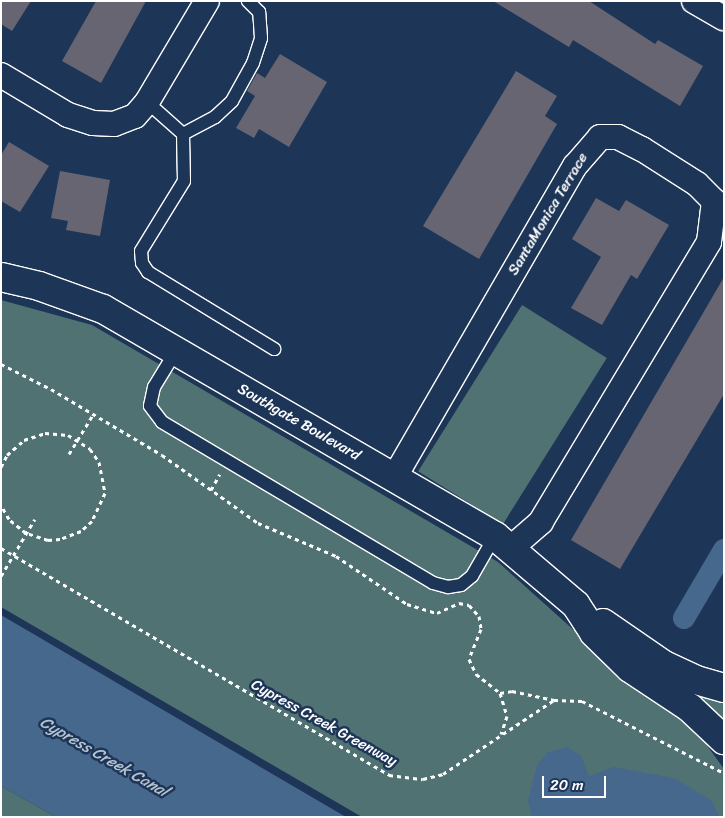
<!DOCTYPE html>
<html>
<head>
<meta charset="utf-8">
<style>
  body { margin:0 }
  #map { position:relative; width:725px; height:818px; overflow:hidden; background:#1d3557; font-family:Sriracha,sans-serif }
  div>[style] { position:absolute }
  .green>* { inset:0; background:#517272; transform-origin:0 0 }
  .water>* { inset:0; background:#47688d }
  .canal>* { height:22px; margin:-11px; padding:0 11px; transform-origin:11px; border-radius:11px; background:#47688d }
  .building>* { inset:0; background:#686572 }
  .path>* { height:3px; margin-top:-1.5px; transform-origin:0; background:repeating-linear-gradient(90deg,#fff 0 4px,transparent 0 8px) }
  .roads { filter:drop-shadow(1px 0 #fff) drop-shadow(-1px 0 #fff) drop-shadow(0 1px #fff) drop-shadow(0 -1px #fff) }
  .lane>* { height:12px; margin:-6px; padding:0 6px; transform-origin:6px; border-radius:6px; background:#1d3557 }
  .street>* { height:24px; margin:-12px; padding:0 12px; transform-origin:12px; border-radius:12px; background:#1d3557 }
  .secondary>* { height:28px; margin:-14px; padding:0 14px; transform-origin:14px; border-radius:14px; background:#1d3557 }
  span { translate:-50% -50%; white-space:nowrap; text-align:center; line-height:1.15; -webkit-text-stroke:5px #1d3557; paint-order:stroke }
  .street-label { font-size:15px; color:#fff }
  .water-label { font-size:16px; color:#b5c3d1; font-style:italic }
  .frame { position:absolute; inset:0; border:2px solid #fff; pointer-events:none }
  .scale { position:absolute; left:542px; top:776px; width:64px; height:22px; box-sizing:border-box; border:2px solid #fff; border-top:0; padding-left:6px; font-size:15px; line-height:18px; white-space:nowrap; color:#fff; -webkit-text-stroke:4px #1d3557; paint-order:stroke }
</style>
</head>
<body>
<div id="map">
  <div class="green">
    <div style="clip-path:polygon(1px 300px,92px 325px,498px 562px,635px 685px,679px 714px,706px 744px,724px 769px,724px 817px,362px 817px,1px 607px)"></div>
    <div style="left:522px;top:305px;width:100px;height:196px;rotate:32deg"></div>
    <div style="clip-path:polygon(673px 679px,724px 697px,724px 730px)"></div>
    <div style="clip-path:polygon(1px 786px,56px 817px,1px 817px)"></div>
  </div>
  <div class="water">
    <div style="clip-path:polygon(1px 615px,346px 817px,56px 817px,1px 786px)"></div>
    <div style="clip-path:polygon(568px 747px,581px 756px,589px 776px,614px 767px,674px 778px,711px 800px,720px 817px,532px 817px,528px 800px,537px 765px,548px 752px)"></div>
  </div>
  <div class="canal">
    <div style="left:684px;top:618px;width:79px;rotate:-59.5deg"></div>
  </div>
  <div class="building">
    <div style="clip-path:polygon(1px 1px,31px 1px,12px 31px,1px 24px)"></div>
    <div style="clip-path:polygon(96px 1px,146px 1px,101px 83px,62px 61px)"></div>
    <div style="clip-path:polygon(493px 1px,589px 1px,655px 44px,658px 40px,703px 66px,680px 106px,573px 40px,569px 47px)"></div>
    <div style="clip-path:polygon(280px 54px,327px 82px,289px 147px,259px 129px,254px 138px,236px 128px,255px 96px,247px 91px,257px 73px,265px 78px)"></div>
    <div style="clip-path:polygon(516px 71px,557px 96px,545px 116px,557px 124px,479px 259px,423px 226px)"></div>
    <div style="clip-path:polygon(9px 142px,49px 166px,20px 212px,1px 201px,1px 155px)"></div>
    <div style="clip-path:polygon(60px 171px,110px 180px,100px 236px,66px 230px,68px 221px,51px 218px)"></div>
    <div style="clip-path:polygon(596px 198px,619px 211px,626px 200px,669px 225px,637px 279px,631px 275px,602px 325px,571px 308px,601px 257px,572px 239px)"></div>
    <div style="clip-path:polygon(724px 277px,724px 394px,620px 569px,571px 540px)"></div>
  </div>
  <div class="path">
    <div style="left:1px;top:364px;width:56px;rotate:26.6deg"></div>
    <div style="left:51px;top:389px;width:129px;rotate:30.7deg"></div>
    <div style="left:162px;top:455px;width:118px;rotate:35.3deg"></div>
    <div style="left:258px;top:523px;width:85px;rotate:22.9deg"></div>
    <div style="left:336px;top:556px;width:86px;rotate:34.1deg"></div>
    <div style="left:407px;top:604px;width:31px;rotate:17deg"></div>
    <div style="left:437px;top:613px;width:24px;rotate:-24deg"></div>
    <div style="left:459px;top:603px;width:10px;rotate:11deg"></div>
    <div style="left:469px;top:605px;width:15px;rotate:48deg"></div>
    <div style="left:479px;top:616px;width:13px;rotate:81deg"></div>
    <div style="left:481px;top:629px;width:32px;rotate:112deg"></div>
    <div style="left:469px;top:659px;width:17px;rotate:65deg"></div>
    <div style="left:476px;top:674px;width:31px;rotate:38deg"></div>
    <div style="left:500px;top:693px;width:24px;rotate:73deg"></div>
    <div style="left:507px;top:716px;width:19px;rotate:108deg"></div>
    <div style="left:69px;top:454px;width:48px;rotate:-58.6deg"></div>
    <div style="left:1px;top:467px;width:13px;rotate:-63deg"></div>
    <div style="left:7px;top:455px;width:23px;rotate:-41deg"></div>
    <div style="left:24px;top:440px;width:22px;rotate:-18deg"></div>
    <div style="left:45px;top:433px;width:23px;rotate:5deg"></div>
    <div style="left:68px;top:435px;width:26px;rotate:32deg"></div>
    <div style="left:90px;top:449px;width:16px;rotate:55deg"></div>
    <div style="left:99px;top:462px;width:32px;rotate:79deg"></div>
    <div style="left:105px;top:493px;width:31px;rotate:115deg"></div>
    <div style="left:92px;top:521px;width:15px;rotate:138deg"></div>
    <div style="left:81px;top:531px;width:22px;rotate:159deg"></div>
    <div style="left:60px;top:539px;width:12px;rotate:175deg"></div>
    <div style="left:48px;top:540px;width:23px;rotate:-162deg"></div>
    <div style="left:26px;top:533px;width:22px;rotate:-141deg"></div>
    <div style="left:9px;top:519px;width:16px;rotate:-120deg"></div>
    <div style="left:211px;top:490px;width:18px;rotate:-61deg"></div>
    <div style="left:1px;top:548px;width:450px;rotate:30.3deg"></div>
    <div style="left:389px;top:775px;width:34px;rotate:7deg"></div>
    <div style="left:423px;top:779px;width:21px;rotate:-14deg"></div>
    <div style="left:443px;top:774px;width:133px;rotate:-33.7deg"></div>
    <div style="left:554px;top:700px;width:28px;rotate:2deg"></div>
    <div style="left:582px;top:701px;width:159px;rotate:26.9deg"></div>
    <div style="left:1px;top:576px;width:66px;rotate:-59.2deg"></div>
    <div style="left:500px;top:693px;width:12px;rotate:-9deg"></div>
    <div style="left:512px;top:691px;width:43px;rotate:12.1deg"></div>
  </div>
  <div class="roads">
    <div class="lane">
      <div style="left:147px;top:102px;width:48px;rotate:41.6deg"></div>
      <div style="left:183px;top:134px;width:47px;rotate:88.8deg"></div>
      <div style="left:184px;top:181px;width:82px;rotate:121.6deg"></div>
      <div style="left:141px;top:251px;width:12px;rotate:85deg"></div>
      <div style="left:142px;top:263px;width:11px;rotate:56deg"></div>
      <div style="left:148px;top:272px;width:148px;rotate:31.4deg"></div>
      <div style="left:183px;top:134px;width:36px;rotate:-28deg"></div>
      <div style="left:215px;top:117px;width:23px;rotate:-43deg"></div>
      <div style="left:232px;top:101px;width:43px;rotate:-61.1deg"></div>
      <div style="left:253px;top:63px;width:26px;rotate:-72deg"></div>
      <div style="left:261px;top:38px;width:26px;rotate:-94deg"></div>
      <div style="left:259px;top:12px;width:16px;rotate:-135deg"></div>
      <div style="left:176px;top:351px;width:42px;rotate:121.4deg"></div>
      <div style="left:154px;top:387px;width:19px;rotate:102deg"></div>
      <div style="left:150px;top:406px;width:20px;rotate:53deg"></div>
      <div style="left:162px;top:422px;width:315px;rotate:30.7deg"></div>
      <div style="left:433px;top:583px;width:16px;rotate:15deg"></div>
      <div style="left:448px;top:587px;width:13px;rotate:-9deg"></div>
      <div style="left:461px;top:585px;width:14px;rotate:-39deg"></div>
      <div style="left:472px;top:576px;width:46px;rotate:-60.1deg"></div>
    </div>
    <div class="street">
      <div style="left:694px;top:1px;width:34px;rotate:30deg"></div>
      <div style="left:1px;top:75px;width:78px;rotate:30.8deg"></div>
      <div style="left:68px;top:115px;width:26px;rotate:18deg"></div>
      <div style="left:93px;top:123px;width:21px;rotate:3deg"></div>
      <div style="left:114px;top:124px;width:22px;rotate:-21deg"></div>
      <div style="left:135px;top:116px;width:18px;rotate:-49deg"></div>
      <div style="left:147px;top:102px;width:117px;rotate:-59.3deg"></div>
      <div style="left:394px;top:478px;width:361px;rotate:-59.9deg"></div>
      <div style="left:575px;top:166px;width:38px;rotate:-49deg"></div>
      <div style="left:600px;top:137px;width:18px"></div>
      <div style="left:618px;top:137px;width:27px;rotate:27deg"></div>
      <div style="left:642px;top:149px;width:65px;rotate:32.5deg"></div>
      <div style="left:697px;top:184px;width:24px;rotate:45deg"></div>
      <div style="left:714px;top:201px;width:41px;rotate:97deg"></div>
      <div style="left:709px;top:242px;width:327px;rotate:121deg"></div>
      <div style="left:541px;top:522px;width:40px;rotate:139deg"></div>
    </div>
    <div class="secondary">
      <div style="left:1px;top:277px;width:39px;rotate:13deg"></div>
      <div style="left:39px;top:286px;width:68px;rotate:19.8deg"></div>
      <div style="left:103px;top:309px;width:453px;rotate:30.1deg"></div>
      <div style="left:495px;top:536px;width:106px;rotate:40.4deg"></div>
      <div style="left:576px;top:605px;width:33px;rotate:57deg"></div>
      <div style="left:594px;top:633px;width:50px;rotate:44.2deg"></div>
      <div style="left:630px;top:668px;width:72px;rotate:33.7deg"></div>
      <div style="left:690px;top:708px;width:47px;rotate:43.3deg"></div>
      <div style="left:603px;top:623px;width:74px;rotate:34.5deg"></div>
      <div style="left:664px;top:665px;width:35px;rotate:25deg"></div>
      <div style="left:696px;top:680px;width:29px;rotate:16deg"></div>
    </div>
  </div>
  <div class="street-label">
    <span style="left:548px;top:214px;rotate:-59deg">SantaMonica Terrace</span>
    <span style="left:299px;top:422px;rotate:30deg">Southgate Boulevard</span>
    <span style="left:324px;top:723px;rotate:29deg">Cypress Creek Greenway</span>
  </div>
  <div class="water-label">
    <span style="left:104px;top:757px;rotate:30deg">Cypress Creek Canal</span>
  </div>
  <div class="frame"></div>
  <div class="scale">20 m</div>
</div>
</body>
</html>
